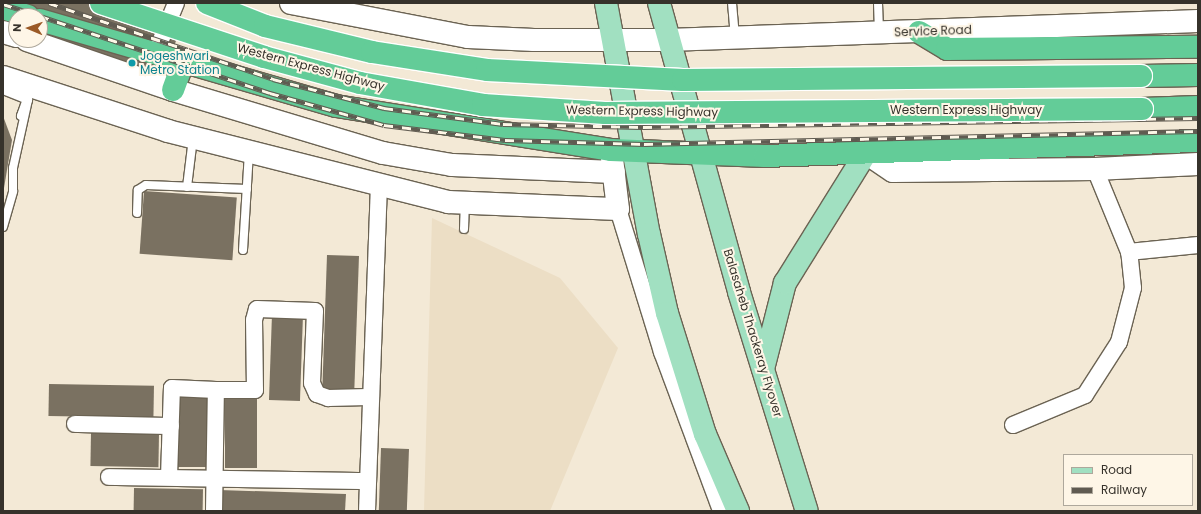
<!DOCTYPE html>
<html>
<head>
<meta charset="utf-8">
<style>
  body { margin:0 }
  #map { position:relative; width:1201px; height:514px; overflow:hidden; background:#f3e9d6; font-family:Poppins,sans-serif }
  div>[style] { position:absolute }
  .built>* { inset:0; background:#ecdec5 }
  .building>* { inset:0; background:#7a7161; transform-origin:0 0 }
  .roads { filter:drop-shadow(1px 0 #6b6353) drop-shadow(-1px 0 #6b6353) drop-shadow(0 1px #6b6353) drop-shadow(0 -1px #6b6353) }
  .lane>* { height:8px; margin:-4px; padding:0 4px; transform-origin:4px; border-radius:4px; background:#fff }
  .street>* { height:16px; margin:-8px; padding:0 8px; transform-origin:8px; border-radius:8px; background:#fff }
  .secondary>* { height:22px; margin:-11px; padding:0 11px; transform-origin:11px; border-radius:11px; background:#fff }
  .primary>* { height:22px; margin:-11px; padding:0 11px; transform-origin:11px; border-radius:11px; background:#a1e0c1 }
  .highway>* { height:22px; margin:-11px; padding:0 11px; transform-origin:11px; border-radius:11px; background:#63cc98 }
  .rail>* { height:4.5px; margin-top:-2.25px; transform-origin:0; background:repeating-linear-gradient(90deg,#fef6e7 0 9px,#605b51 0 18px); box-sizing:border-box; border-block:1px solid #605b51 }
  .bridges { filter:drop-shadow(1px 0 #fff) drop-shadow(-1px 0 #fff) drop-shadow(0 1px #fff) drop-shadow(0 -1px #fff) }
  .highway-bridge>* { height:22px; margin:-11px; padding:0 11px; transform-origin:11px; border-radius:11px; background:#63cc98 }
  .dots>* { width:11px; height:11px; translate:-50% -50%; box-sizing:border-box; border:2px solid #fef6e7; border-radius:50% }
  span { translate:-50% -50%; white-space:nowrap; text-align:center; line-height:1.15; -webkit-text-stroke:4px #fef6e7; paint-order:stroke }
  .street-label { font-size:12px; color:#36322b }
  .culture-label { font-size:12px; color:#0d838f }
  .left { translate:0 -50%; text-align:left }
  .frame { position:absolute; inset:0; border:4px solid #36322b; pointer-events:none }
  .legend { position:absolute; left:1063px; top:454px; width:130px; height:52px; box-sizing:border-box; background:#fef6e7; border:1px solid #aea89c; margin:0; padding:5px 7px; list-style:none; font-size:12px; color:#36322b }
  .legend li { display:flex; align-items:center; gap:8px; height:20px }
  .legend b { width:20px; border:1px solid #aea89c }
  .north { position:absolute; left:8px; top:8px; width:40px; height:40px; box-sizing:border-box; background:#fef6e7; border:1px solid #aea89c; border-radius:50%; rotate:272deg; font-size:11px; font-weight:700; line-height:16px; text-align:center; color:#36322b }
  .north::after { content:''; display:block; margin:auto; width:14px; height:18px; background:#9b5a26; clip-path:polygon(50% 0,100% 100%,50% 72%,0 100%) }
</style>
</head>
<body>
<div id="map">
  <div class="built">
    <div style="clip-path:polygon(432px 218px,560px 278px,618px 348px,550px 511px,424px 511px)"></div>
  </div>
  <div class="building">
    <div style="clip-path:polygon(3px 3px,105px 3px,180px 29px,161px 85px,40px 40px,40px 16px,16px 16px,16px 35px,3px 30px)"></div>
    <div style="clip-path:polygon(3px 116px,12px 140px,4px 188px,3px 188px)"></div>
    <div style="left:144px;top:191px;width:93px;height:63px;rotate:4deg"></div>
    <div style="left:327px;top:255px;width:32px;height:140px;rotate:2deg"></div>
    <div style="left:272px;top:314px;width:31px;height:86px;rotate:2deg"></div>
    <div style="left:49px;top:384px;width:105px;height:32px;rotate:1deg"></div>
    <div style="left:176px;top:394px;width:32px;height:73px"></div>
    <div style="left:225px;top:395px;width:32px;height:73px"></div>
    <div style="left:91px;top:433px;width:68px;height:33px;rotate:1deg"></div>
    <div style="left:381px;top:448px;width:28px;height:63px;rotate:2deg"></div>
    <div style="left:134px;top:488px;width:69px;height:23px;rotate:1deg"></div>
    <div style="clip-path:polygon(219px 490px,346px 494px,345px 511px,219px 511px)"></div>
  </div>
  <div class="roads">
    <div class="lane">
      <div style="left:732px;top:3px;width:34px;rotate:85deg"></div>
      <div style="left:878px;top:3px;width:29px;rotate:88deg"></div>
      <div style="left:3px;top:90px;width:27px;rotate:22deg"></div>
      <div style="left:187px;top:187px;width:49px;rotate:-83deg"></div>
      <div style="left:137px;top:213px;width:23px;rotate:-88deg"></div>
      <div style="left:138px;top:190px;width:9px;rotate:-32deg"></div>
      <div style="left:146px;top:185px;width:101px;rotate:2.3deg"></div>
      <div style="left:3px;top:227px;width:37px;rotate:-74deg"></div>
      <div style="left:13px;top:191px;width:23px;rotate:-90deg"></div>
      <div style="left:13px;top:168px;width:70px;rotate:-77.6deg"></div>
      <div style="left:28px;top:100px;width:17px;rotate:114deg"></div>
      <div style="left:21px;top:116px;width:31px;rotate:-71deg"></div>
      <div style="left:464px;top:229px;width:26px;rotate:-88deg"></div>
      <div style="left:243px;top:250px;width:97px;rotate:-86.5deg"></div>
    </div>
    <div class="street">
      <div style="left:156px;top:52px;width:53px;rotate:-67.8deg"></div>
      <div style="left:618px;top:209px;width:150px;rotate:72.9deg"></div>
      <div style="left:662px;top:352px;width:170px;rotate:69.6deg"></div>
      <div style="left:1129px;top:252px;width:69px;rotate:-5.8deg"></div>
      <div style="left:75px;top:424px;width:96px;rotate:1.2deg"></div>
      <div style="left:1013px;top:425px;width:78px;rotate:-22.6deg"></div>
      <div style="left:1085px;top:395px;width:63px;rotate:-57.3deg"></div>
      <div style="left:1119px;top:342px;width:56px;rotate:-75.5deg"></div>
      <div style="left:1133px;top:288px;width:36px;rotate:-96deg"></div>
      <div style="left:1129px;top:252px;width:90px;rotate:-112.3deg"></div>
      <div style="left:109px;top:477px;width:258px;rotate:0.9deg"></div>
      <div style="left:169px;top:477px;width:89px;rotate:-88.1deg"></div>
      <div style="left:172px;top:388px;width:44px;rotate:2.6deg"></div>
      <div style="left:214px;top:511px;width:121px;rotate:-89.1deg"></div>
      <div style="left:216px;top:390px;width:39px"></div>
      <div style="left:255px;top:390px;width:70px;rotate:-90.8deg"></div>
      <div style="left:254px;top:320px;width:11px;rotate:-75deg"></div>
      <div style="left:257px;top:309px;width:58px;rotate:2deg"></div>
      <div style="left:315px;top:311px;width:72px;rotate:92.4deg"></div>
      <div style="left:312px;top:383px;width:12px;rotate:66deg"></div>
      <div style="left:317px;top:394px;width:12px;rotate:20deg"></div>
      <div style="left:328px;top:398px;width:40px;rotate:-1.4deg"></div>
      <div style="left:367px;top:511px;width:326px;rotate:-87.9deg"></div>
    </div>
    <div class="secondary">
      <div style="left:291px;top:3px;width:180px;rotate:10.9deg"></div>
      <div style="left:468px;top:37px;width:66px;rotate:2.6deg"></div>
      <div style="left:534px;top:40px;width:134px"></div>
      <div style="left:668px;top:40px;width:530px;rotate:-2.05deg"></div>
      <div style="left:3px;top:32px;width:14px;rotate:17deg"></div>
      <div style="left:27px;top:40px;width:154px;rotate:18.9deg"></div>
      <div style="left:173px;top:90px;width:219px;rotate:16.7deg"></div>
      <div style="left:383px;top:153px;width:70px;rotate:9.9deg"></div>
      <div style="left:452px;top:165px;width:162px;rotate:2.5deg"></div>
      <div style="left:3px;top:77px;width:174px;rotate:18.1deg"></div>
      <div style="left:168px;top:131px;width:289px;rotate:14.2deg"></div>
      <div style="left:448px;top:202px;width:170px;rotate:2.4deg"></div>
      <div style="left:618px;top:209px;width:59px;rotate:-96.8deg"></div>
      <div style="left:866px;top:153px;width:32px;rotate:34deg"></div>
      <div style="left:893px;top:171px;width:202px;rotate:-0.6deg"></div>
      <div style="left:1095px;top:169px;width:103px;rotate:-2.8deg"></div>
    </div>
    <div class="primary">
      <div style="left:606px;top:3px;width:235px;rotate:79.5deg"></div>
      <div style="left:649px;top:234px;width:81px;rotate:77.2deg"></div>
      <div style="left:667px;top:313px;width:127px;rotate:72.6deg"></div>
      <div style="left:705px;top:434px;width:84px;rotate:66.8deg"></div>
      <div style="left:659px;top:3px;width:300px;rotate:74.5deg"></div>
      <div style="left:739px;top:292px;width:229px;rotate:72.8deg"></div>
      <div style="left:763px;top:369px;width:89px;rotate:-75.7deg"></div>
      <div style="left:785px;top:283px;width:153px;rotate:-58.1deg"></div>
    </div>
    <div class="highway">
      <div style="left:3px;top:8px;width:26px;rotate:18deg"></div>
      <div style="left:40px;top:20px;width:308px;rotate:16.2deg"></div>
      <div style="left:336px;top:106px;width:278px;rotate:9.1deg"></div>
      <div style="left:611px;top:150px;width:154px;rotate:2.2deg"></div>
      <div style="left:765px;top:156px;width:433px;rotate:-2deg"></div>
      <div style="left:919px;top:32px;width:33px;rotate:31deg"></div>
      <div style="left:947px;top:49px;width:251px;rotate:-0.5deg"></div>
      <div style="left:1141px;top:76px;width:57px;rotate:-1deg"></div>
      <div style="left:173px;top:90px;width:32px;rotate:-70deg"></div>
      <div style="left:1142px;top:109px;width:56px;rotate:-2deg"></div>
    </div>
  </div>
  <div class="rail">
    <div style="left:49px;top:3px;width:237px;rotate:18.7deg"></div>
    <div style="left:273px;top:79px;width:115px;rotate:14.6deg"></div>
    <div style="left:384px;top:108px;width:120px;rotate:7.7deg"></div>
    <div style="left:503px;top:124px;width:140px;rotate:1.2deg"></div>
    <div style="left:643px;top:127px;width:555px;rotate:-0.93deg"></div>
    <div style="left:3px;top:4px;width:38px;rotate:18deg"></div>
    <div style="left:40px;top:16px;width:243px;rotate:18.5deg"></div>
    <div style="left:270px;top:93px;width:118px;rotate:15.7deg"></div>
    <div style="left:384px;top:125px;width:122px;rotate:7.1deg"></div>
    <div style="left:505px;top:140px;width:139px;rotate:1.6deg"></div>
    <div style="left:644px;top:144px;width:554px;rotate:-1.34deg"></div>
  </div>
  <div class="bridges">
    <div class="highway-bridge">
      <div style="left:101px;top:3px;width:172px;rotate:18.3deg"></div>
      <div style="left:264px;top:57px;width:99px;rotate:15.2deg"></div>
      <div style="left:360px;top:83px;width:125px;rotate:10.1deg"></div>
      <div style="left:483px;top:105px;width:122px;rotate:3.8deg"></div>
      <div style="left:605px;top:113px;width:537px;rotate:-0.43deg"></div>
      <div style="left:207px;top:3px;width:62px;rotate:21.6deg"></div>
      <div style="left:265px;top:26px;width:110px;rotate:13.7deg"></div>
      <div style="left:372px;top:52px;width:116px;rotate:8.9deg"></div>
      <div style="left:487px;top:70px;width:196px;rotate:2.9deg"></div>
      <div style="left:683px;top:80px;width:458px;rotate:-0.5deg"></div>
    </div>
  </div>
  <div class="dots">
    <div style="left:132px;top:63px;background:#0f9aa8"></div>
  </div>
  <div class="street-label">
    <span style="left:933px;top:31px;rotate:-2deg">Service Road</span>
    <span style="left:311px;top:67px;rotate:15deg">Western Express Highway</span>
    <span style="left:966px;top:110px">Western Express Highway</span>
    <span style="left:642px;top:111px;rotate:1deg">Western Express Highway</span>
    <span style="left:753px;top:333px;rotate:73deg">Balasaheb Thackeray Flyover</span>
  </div>
  <div class="culture-label">
    <span class="left" style="left:140px;top:63px">Jogeshwari<br>Metro Station</span>
  </div>
  <div class="frame"></div>
  <ul class="legend">
  <li><b style="height:5px;background:#a1e0c1"></b>Road</li>
  <li><b style="height:5px;background:#605b51"></b>Railway</li>
  </ul>
  <div class="north">N</div>
</div>
</body>
</html>
